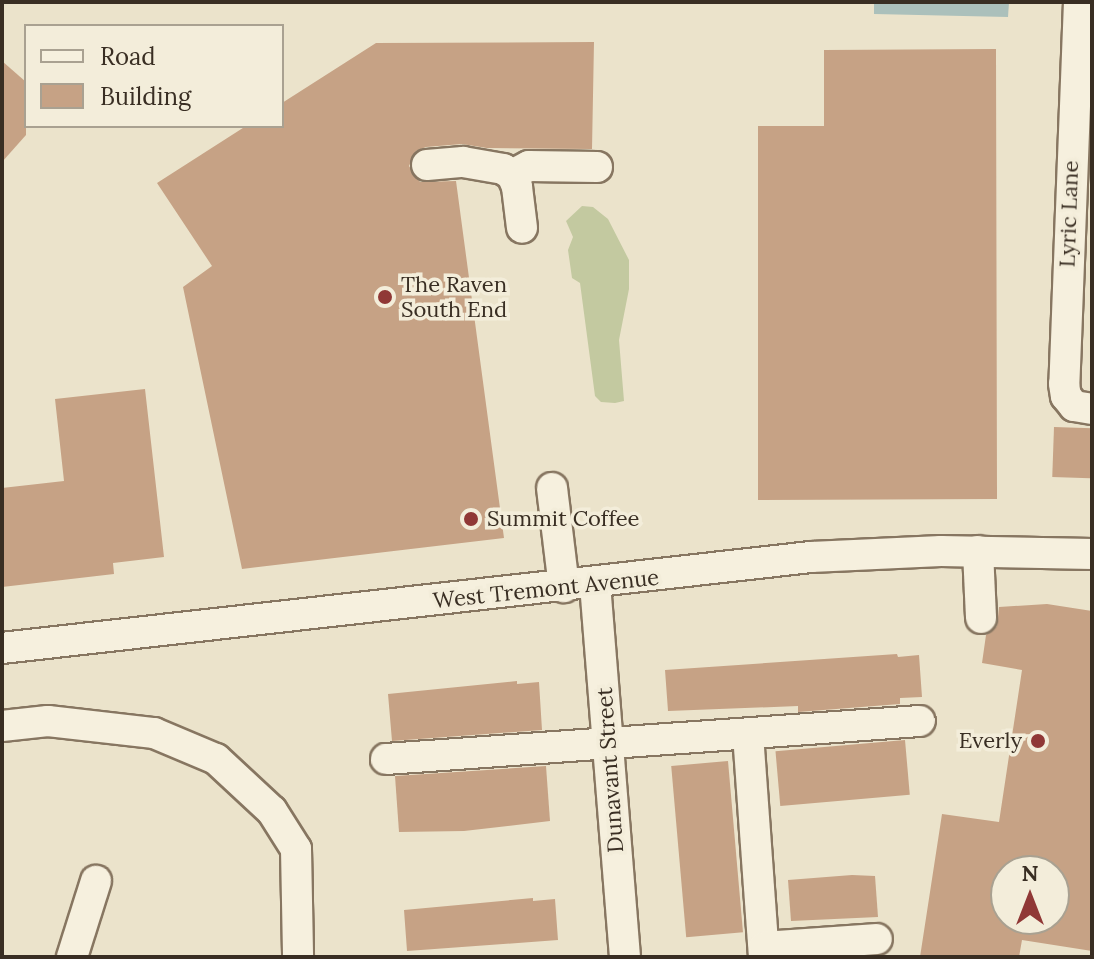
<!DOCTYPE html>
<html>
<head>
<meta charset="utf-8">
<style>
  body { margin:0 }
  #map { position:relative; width:1094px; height:959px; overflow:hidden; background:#ebe3cb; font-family:Lora,serif }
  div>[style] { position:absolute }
  .green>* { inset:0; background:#c3c9a0 }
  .water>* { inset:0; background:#abc0bb }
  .building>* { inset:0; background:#c6a285; transform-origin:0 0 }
  .roads { filter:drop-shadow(2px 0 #877661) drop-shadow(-2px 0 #877661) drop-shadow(0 2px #877661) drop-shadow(0 -2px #877661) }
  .minor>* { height:30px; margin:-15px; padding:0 15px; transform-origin:15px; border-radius:15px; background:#f6f0de }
  .dots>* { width:22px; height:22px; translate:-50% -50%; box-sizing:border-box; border:4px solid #f3edda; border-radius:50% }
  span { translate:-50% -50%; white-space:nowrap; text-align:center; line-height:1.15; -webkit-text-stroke:7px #f3edda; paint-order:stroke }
  .street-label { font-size:22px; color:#392e23 }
  .poi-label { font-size:22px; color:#392e23 }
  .left { translate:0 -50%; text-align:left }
  .right { translate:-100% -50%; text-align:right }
  .frame { position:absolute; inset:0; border:4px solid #392e23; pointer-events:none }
  .legend { position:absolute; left:24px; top:24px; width:260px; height:104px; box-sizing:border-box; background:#f3edda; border:2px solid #a9a191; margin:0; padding:10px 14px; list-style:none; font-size:24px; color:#392e23 }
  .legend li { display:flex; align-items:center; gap:16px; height:40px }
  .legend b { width:40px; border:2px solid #a9a191 }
  .north { position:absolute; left:990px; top:855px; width:80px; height:80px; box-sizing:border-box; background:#f3edda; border:2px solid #a9a191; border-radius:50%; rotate:0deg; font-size:22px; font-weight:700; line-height:32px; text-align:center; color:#392e23 }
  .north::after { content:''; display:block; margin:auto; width:28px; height:36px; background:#903836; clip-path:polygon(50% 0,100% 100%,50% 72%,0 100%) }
</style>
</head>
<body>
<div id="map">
  <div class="green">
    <div style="clip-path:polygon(582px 206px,593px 207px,608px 219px,629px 260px,629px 289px,619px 340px,624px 401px,615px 403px,601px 402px,595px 396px,580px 283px,572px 278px,568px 250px,573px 237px,566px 221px)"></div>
  </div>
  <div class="water">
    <div style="clip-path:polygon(874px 2px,1009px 2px,1008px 17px,874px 14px)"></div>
  </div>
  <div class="building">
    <div style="clip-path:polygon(594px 42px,592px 149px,487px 148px,462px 144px,426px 147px,416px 151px,409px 166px,420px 182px,456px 181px,504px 538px,242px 569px,183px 287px,212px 266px,157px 183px,246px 126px,282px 126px,282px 103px,376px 43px)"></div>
    <div style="clip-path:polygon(996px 49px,997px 499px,758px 500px,758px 126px,824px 126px,824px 50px)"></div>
    <div style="clip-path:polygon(2px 61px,26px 82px,26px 135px,2px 162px)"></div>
    <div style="clip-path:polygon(145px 389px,164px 557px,113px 563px,114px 574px,2px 587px,2px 488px,64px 481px,55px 399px)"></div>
    <div style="left:1054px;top:427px;width:38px;height:50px;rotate:2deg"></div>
    <div style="clip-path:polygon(evenodd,1047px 604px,1092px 611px,1092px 951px,1022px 940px,1019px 957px,920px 957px,942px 814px,999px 822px,1022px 670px,982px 663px,986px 635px,997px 626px,999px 607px,1047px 604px,1006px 871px,1054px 871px,1054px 919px,1006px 919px,1006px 871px)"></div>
    <div style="clip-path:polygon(897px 654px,898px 657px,919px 655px,922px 697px,900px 698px,900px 704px,798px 712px,798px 706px,668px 711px,665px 670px)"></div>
    <div style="clip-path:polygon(517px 681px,517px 684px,539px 682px,542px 730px,392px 741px,388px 694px)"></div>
    <div style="left:905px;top:740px;width:55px;height:130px;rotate:85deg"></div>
    <div style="left:728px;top:761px;width:172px;height:57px;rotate:85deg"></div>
    <div style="clip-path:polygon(546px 766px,550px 821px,464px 831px,399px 832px,395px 776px)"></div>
    <div style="clip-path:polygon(852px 875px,875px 876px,878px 917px,791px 921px,788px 880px)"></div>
    <div style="clip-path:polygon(533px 898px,533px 901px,555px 899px,558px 940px,407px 951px,404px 910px)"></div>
  </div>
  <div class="roads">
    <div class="minor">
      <div style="left:1079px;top:2px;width:382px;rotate:92.2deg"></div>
      <div style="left:1064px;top:384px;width:12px;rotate:81deg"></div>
      <div style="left:1066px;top:396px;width:13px;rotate:51deg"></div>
      <div style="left:1074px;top:406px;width:18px;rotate:9deg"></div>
      <div style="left:427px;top:165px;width:36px;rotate:-5deg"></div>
      <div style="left:463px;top:162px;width:41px;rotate:9.9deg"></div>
      <div style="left:503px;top:169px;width:11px;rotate:34deg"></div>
      <div style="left:512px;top:175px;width:13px;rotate:67deg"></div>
      <div style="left:517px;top:187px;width:41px;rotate:83deg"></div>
      <div style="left:512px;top:175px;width:19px;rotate:-28deg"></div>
      <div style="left:529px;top:166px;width:68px;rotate:0.8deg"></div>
      <div style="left:552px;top:488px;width:100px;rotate:83.1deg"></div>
      <div style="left:978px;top:551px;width:67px;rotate:87.4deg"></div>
      <div style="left:595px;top:584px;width:374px;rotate:85.4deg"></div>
      <div style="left:2px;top:648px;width:814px;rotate:-6.42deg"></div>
      <div style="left:811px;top:557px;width:130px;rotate:-2.6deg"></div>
      <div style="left:941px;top:551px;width:151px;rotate:1.1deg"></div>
      <div style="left:2px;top:726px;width:46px;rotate:-6.2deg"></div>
      <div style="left:48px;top:721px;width:107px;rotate:6.5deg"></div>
      <div style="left:154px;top:733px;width:67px;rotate:22.8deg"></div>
      <div style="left:216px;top:759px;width:76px;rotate:42.9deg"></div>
      <div style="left:272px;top:811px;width:45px;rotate:57.7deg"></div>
      <div style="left:296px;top:849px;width:108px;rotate:88.9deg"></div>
      <div style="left:748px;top:734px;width:224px;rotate:85.9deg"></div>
      <div style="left:386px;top:759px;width:535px;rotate:-4.07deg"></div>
      <div style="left:764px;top:947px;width:113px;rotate:-4deg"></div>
      <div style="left:72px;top:957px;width:80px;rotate:-72.5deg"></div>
    </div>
  </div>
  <div class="dots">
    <div style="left:385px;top:297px;background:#903836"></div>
    <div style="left:471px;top:519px;background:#903836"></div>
    <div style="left:1038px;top:741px;background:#903836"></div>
  </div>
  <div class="street-label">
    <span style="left:1069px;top:214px;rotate:-88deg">Lyric Lane</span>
    <span style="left:546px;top:589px;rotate:-6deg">West Tremont Avenue</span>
    <span style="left:610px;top:770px;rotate:-94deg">Dunavant Street</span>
  </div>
  <div class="poi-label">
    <span class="left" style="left:401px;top:297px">The Raven<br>South End</span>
    <span class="left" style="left:487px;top:519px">Summit Coffee</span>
    <span class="right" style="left:1022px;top:741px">Everly</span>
  </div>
  <div class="frame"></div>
  <ul class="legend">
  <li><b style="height:10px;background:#f6f0de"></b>Road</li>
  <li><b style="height:22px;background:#c6a285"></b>Building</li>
  </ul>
  <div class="north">N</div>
</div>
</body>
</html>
